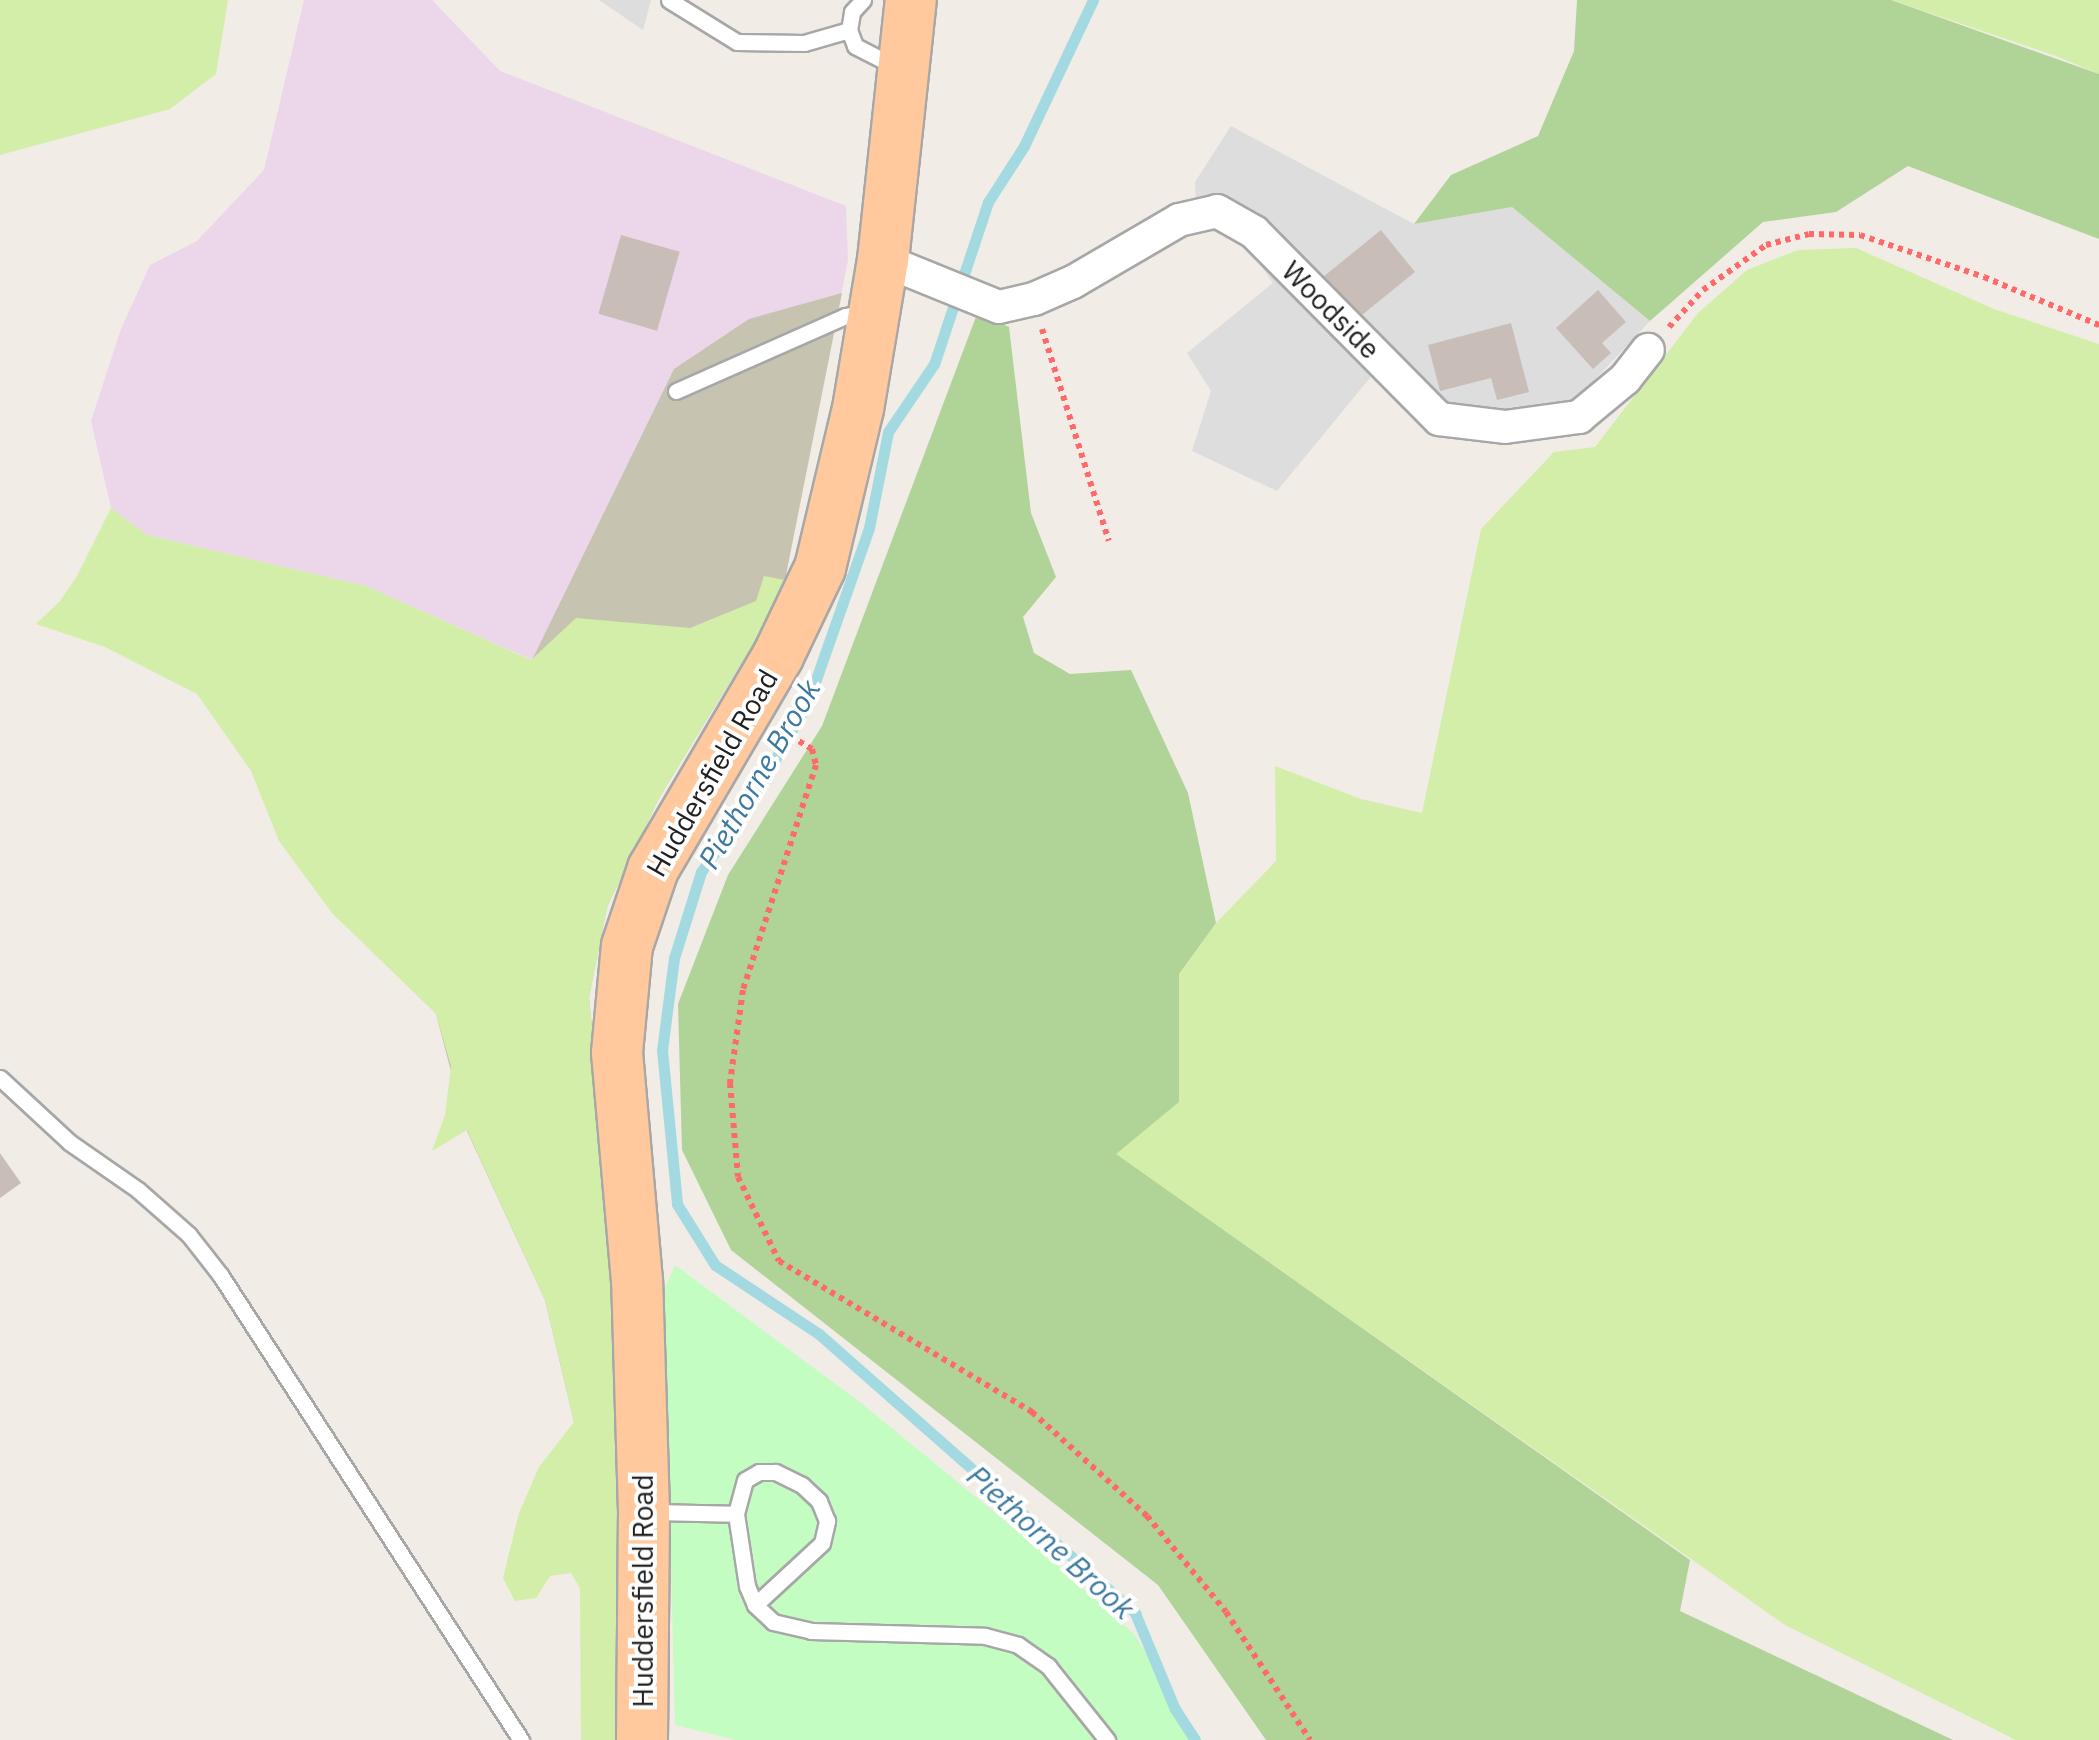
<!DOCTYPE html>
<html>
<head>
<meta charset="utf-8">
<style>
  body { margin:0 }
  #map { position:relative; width:2099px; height:1740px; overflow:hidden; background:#f1ece6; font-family:"IBM Plex Sans",sans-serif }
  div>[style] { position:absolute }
  .residential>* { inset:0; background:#dedddd }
  .industrial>* { inset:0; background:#ebd7e9 }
  .construction>* { inset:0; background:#c6c4b0 }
  .grass>* { inset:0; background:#d3eea9 }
  .forest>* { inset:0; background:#b0d398 }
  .park>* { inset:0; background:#c3fdc1 }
  .stream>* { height:11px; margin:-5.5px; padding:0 5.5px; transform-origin:5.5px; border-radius:5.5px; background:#a3dae1 }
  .building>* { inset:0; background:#c9bdb8; transform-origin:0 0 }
  .path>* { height:6px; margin-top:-3px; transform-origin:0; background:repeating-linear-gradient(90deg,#ff696a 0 5px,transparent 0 10px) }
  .roads { filter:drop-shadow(2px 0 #a7a7a7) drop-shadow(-2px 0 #a7a7a7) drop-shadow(0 2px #a7a7a7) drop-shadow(0 -2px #a7a7a7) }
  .lane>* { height:15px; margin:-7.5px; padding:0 7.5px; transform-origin:7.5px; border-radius:7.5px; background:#fff }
  .street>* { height:32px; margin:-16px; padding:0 16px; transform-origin:16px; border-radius:16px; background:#fff }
  .primary>* { height:50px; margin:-25px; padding:0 25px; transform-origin:25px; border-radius:25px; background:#ffc99d }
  span { translate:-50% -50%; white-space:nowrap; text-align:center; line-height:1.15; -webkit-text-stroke:8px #fff; paint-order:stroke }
  .street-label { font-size:28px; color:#202020 }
  .water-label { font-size:30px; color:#3d799e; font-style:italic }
</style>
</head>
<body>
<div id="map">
  <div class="residential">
    <div style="clip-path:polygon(599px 0,651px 0,643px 30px)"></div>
    <div style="clip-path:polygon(1231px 126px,1414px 224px,1512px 207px,1650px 321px,1572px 404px,1451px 411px,1388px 356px,1277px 491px,1192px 451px,1211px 391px,1187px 353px,1273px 283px,1245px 243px,1197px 226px,1195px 182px)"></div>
  </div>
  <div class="industrial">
    <div style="clip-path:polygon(304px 0,432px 0,500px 71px,846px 206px,848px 260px,785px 580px,532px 660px,366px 586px,147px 535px,111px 508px,91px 421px,121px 329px,150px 265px,197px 241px,264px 170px)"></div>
  </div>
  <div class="construction">
    <div style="clip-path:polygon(842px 293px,785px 580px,760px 632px,659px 798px,607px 907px,589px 997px,621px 1312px,574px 1422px,545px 1300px,466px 1129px,436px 1014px,532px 660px,674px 369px,749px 319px)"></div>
  </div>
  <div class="grass">
    <div style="clip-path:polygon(0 0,228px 0,216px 74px,170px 109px,0 155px)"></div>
    <div style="clip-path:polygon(1891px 0,2099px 0,2099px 74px,2056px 56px)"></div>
    <div style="clip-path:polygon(1856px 248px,1994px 309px,2099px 344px,2099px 1740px,2016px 1740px,1785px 1625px,1115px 1154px,1179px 1102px,1179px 974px,1216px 923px,1276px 861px,1275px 766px,1361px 799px,1422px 813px,1481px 529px,1554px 452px,1595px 447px,1698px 313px,1747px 270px,1798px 250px)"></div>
    <div style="clip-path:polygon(111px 508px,147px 535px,366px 586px,531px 660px,576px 618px,690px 628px,756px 601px,764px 576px,785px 580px,760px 632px,659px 798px,607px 907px,589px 997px,621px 1312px,625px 1740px,581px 1740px,580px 1588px,571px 1573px,550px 1576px,536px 1598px,515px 1601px,503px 1578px,519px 1513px,539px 1467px,574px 1422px,545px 1300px,467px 1130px,432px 1151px,445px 1115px,451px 1066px,436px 1014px,332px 913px,279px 841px,251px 771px,197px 694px,105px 647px,36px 624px,60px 601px,77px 576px)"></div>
  </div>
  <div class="forest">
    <div style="clip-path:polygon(1577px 0,1891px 0,2099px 74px,2099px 239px,1908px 166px,1836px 212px,1763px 222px,1650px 321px,1512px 207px,1414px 224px,1451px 175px,1538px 136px,1574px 51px)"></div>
    <div style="clip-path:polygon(977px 314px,1009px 327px,1031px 513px,1056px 577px,1023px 617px,1034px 653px,1070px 674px,1131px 670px,1188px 793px,1216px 923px,1179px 974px,1179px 1102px,1116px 1154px,1690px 1560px,1680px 1611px,1953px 1740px,1266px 1740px,1158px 1585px,731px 1250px,682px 1150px,678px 1004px,728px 875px,822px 726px)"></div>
  </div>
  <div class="park">
    <div style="clip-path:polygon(675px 1265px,861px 1403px,1038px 1548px,1134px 1634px,1201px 1740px,736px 1740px,675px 1725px,664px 1290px)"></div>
  </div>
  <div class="stream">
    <div style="left:1093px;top:0;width:161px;rotate:115.3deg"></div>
    <div style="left:1024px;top:146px;width:67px;rotate:122.7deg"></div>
    <div style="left:988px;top:202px;width:171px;rotate:108.4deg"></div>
    <div style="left:934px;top:364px;width:82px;rotate:124.1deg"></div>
    <div style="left:888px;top:432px;width:98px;rotate:101.2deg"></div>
    <div style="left:869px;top:528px;width:184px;rotate:109.3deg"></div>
    <div style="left:808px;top:702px;width:114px;rotate:119.9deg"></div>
    <div style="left:751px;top:801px;width:87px;rotate:125.2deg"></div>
    <div style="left:701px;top:872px;width:90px;rotate:107.4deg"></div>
    <div style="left:674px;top:958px;width:93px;rotate:97.4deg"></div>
    <div style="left:662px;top:1050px;width:155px;rotate:84.4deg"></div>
    <div style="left:677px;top:1204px;width:72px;rotate:58.1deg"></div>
    <div style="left:715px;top:1265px;width:125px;rotate:33.6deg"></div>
    <div style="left:819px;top:1334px;width:422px;rotate:41.4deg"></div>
    <div style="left:1135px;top:1613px;width:104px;rotate:67.4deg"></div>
    <div style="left:1175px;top:1709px;width:37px;rotate:57deg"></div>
  </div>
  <div class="building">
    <div style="left:1381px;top:230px;width:54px;height:73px;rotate:51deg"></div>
    <div style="left:621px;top:235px;width:61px;height:82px;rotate:16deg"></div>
    <div style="clip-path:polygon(1598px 290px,1626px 322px,1602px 343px,1611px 353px,1593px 369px,1556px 328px)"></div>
    <div style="clip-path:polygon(1511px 323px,1529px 392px,1497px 400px,1491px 378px,1440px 391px,1428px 345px)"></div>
    <div style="clip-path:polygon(0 1153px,21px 1183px,0 1198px)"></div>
  </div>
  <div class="path">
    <div style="left:1669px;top:327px;width:50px;rotate:-47.4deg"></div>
    <div style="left:1703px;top:290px;width:77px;rotate:-35.5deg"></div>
    <div style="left:1766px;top:245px;width:44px;rotate:-14.3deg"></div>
    <div style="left:1809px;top:234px;width:51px;rotate:1.1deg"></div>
    <div style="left:1860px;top:235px;width:131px;rotate:18.7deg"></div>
    <div style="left:1984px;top:277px;width:125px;rotate:22.7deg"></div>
    <div style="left:1042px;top:329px;width:222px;rotate:72.5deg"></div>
    <div style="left:782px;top:731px;width:35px;rotate:31deg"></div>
    <div style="left:812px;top:749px;width:16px;rotate:76deg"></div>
    <div style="left:816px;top:765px;width:237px;rotate:108deg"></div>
    <div style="left:743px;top:990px;width:94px;rotate:98deg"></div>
    <div style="left:730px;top:1083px;width:94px;rotate:85.1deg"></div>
    <div style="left:738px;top:1177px;width:93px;rotate:64deg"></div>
    <div style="left:779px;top:1261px;width:295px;rotate:30.8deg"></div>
    <div style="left:1032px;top:1412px;width:155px;rotate:42.1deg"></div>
    <div style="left:1147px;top:1516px;width:124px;rotate:50.5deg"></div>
    <div style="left:1226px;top:1612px;width:153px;rotate:56.7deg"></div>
  </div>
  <div class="roads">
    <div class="lane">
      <div style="left:669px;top:0;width:80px;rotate:31.7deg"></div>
      <div style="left:737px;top:42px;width:67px;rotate:0.9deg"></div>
      <div style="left:804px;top:43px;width:47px;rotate:-16.1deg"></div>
      <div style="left:863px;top:0;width:16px;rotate:133deg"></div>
      <div style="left:852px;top:12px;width:18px;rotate:99deg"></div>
      <div style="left:849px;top:30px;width:17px;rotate:69deg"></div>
      <div style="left:855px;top:46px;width:48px;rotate:27.1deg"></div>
      <div style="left:676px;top:391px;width:185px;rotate:-23.9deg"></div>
      <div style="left:845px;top:316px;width:21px;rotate:-11deg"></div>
      <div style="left:0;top:1078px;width:94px;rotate:42.8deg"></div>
      <div style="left:69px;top:1142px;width:84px;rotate:34.8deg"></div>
      <div style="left:138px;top:1190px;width:68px;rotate:41.4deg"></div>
      <div style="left:189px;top:1235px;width:52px;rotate:52deg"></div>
      <div style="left:221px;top:1276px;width:553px;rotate:57.12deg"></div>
      <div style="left:650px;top:1512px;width:86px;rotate:1.3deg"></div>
      <div style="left:755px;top:1605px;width:91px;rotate:-42.8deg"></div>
      <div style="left:822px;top:1543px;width:23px;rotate:-77deg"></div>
      <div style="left:827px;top:1521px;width:22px;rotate:-112deg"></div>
      <div style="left:819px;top:1501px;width:23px;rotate:-137deg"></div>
      <div style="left:802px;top:1485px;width:30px;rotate:-154deg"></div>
      <div style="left:775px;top:1472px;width:16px;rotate:180deg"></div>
      <div style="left:759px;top:1472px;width:16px;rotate:150deg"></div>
      <div style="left:745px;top:1480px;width:35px;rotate:105deg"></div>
      <div style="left:736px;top:1514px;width:73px;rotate:81.3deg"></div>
      <div style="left:747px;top:1586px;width:21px;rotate:67deg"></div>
      <div style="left:755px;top:1605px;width:25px;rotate:43deg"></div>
      <div style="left:773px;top:1622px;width:39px;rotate:13deg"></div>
      <div style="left:811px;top:1631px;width:174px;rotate:1.6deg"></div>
      <div style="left:985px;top:1636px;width:34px;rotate:15deg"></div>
      <div style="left:1018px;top:1645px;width:37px;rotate:35deg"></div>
      <div style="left:1048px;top:1666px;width:95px;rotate:51.4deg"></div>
    </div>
    <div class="street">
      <div style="left:883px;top:260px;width:125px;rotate:22.1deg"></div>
      <div style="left:999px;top:307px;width:36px;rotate:-13deg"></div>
      <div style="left:1034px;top:299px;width:43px;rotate:-23.6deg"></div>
      <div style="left:1073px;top:282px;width:123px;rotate:-30.3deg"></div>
      <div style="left:1179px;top:220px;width:39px;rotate:-13deg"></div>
      <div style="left:1217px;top:211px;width:43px;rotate:29.6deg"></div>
      <div style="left:1254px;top:232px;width:263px;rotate:45.3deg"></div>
      <div style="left:1439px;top:419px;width:66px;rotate:6.9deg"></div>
      <div style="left:1505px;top:427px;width:75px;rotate:-7.7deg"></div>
      <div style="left:1579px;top:417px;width:60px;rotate:-39.6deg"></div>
      <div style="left:1625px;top:379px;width:37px;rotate:-52deg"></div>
    </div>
    <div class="primary">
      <div style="left:642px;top:1740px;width:228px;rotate:-89.5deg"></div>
      <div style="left:644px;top:1512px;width:231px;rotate:-91.7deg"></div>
      <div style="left:637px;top:1281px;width:229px;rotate:-95deg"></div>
      <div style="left:617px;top:1053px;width:107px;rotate:-84.7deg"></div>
      <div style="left:627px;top:946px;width:81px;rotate:-71.3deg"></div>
      <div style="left:653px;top:869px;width:247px;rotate:-59.6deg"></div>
      <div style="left:778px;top:656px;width:98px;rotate:-64.5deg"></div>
      <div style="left:820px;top:568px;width:163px;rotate:-76.6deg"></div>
      <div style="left:858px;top:409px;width:151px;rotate:-80.5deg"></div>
      <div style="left:883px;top:260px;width:262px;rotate:-83.9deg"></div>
    </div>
  </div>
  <div class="street-label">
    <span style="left:1331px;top:310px;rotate:45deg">Woodside</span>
    <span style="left:712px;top:773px;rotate:-60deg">Huddersfield Road</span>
    <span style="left:643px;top:1591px;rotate:-90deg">Huddersfield Road</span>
  </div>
  <div class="water-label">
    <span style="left:759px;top:774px;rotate:-60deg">Piethorne Brook</span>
    <span style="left:1051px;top:1542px;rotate:42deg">Piethorne Brook</span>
  </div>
</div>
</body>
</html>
